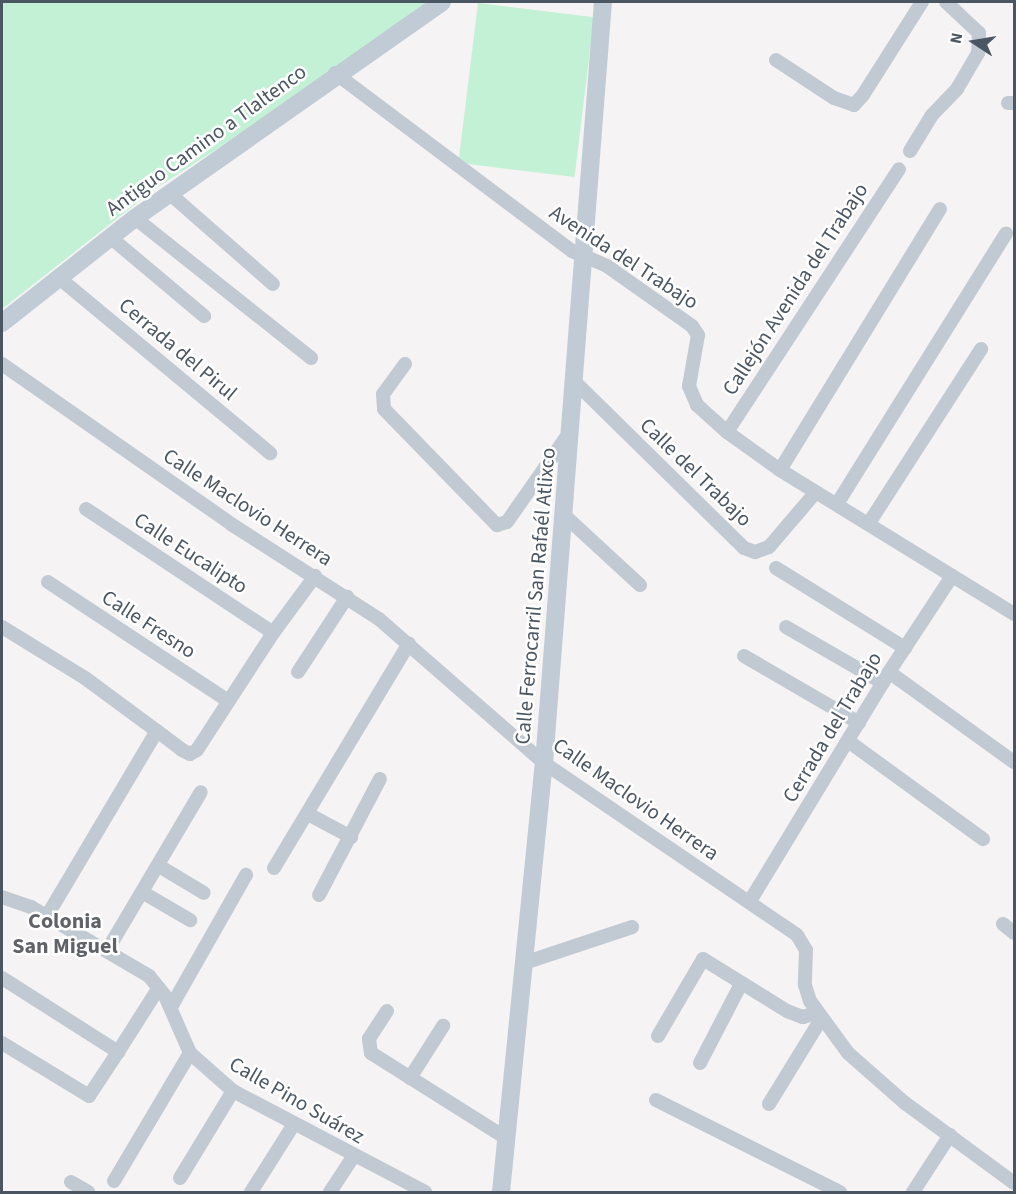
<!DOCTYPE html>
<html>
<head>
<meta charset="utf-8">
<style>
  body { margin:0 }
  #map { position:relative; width:1016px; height:1194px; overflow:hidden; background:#f5f3f3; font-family:"Source Sans 3",sans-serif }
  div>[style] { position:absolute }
  .green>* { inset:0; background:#c3f1d5; transform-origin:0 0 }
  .street>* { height:14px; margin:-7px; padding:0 7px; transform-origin:7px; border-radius:7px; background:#c1cad2 }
  .secondary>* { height:18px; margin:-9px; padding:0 9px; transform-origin:9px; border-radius:9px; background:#c1cbd6 }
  span { translate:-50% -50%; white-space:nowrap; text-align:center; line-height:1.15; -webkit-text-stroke:5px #fff; paint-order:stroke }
  .street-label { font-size:21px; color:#4a5661 }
  .neighbourhood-label { font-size:22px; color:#5f6368; font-weight:700 }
  .frame { position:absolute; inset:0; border:3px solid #4a5661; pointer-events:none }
  .north { position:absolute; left:944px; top:12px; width:60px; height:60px; -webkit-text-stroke:4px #fff; paint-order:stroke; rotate:282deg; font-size:16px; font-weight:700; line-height:24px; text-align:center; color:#4a5661 }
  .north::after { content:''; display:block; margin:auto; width:21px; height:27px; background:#4a5661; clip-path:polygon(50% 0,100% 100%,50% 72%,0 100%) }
</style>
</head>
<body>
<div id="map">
  <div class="green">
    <div style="clip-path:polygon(2px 2px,443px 2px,152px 191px,2px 309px)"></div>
    <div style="left:478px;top:3px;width:117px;height:161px;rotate:7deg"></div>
  </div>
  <div class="street">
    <div style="left:776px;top:60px;width:69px;rotate:33.2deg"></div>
    <div style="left:834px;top:98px;width:21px;rotate:19deg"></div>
    <div style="left:854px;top:105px;width:13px;rotate:-48deg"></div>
    <div style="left:863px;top:95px;width:110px;rotate:-57.6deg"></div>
    <div style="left:335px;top:73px;width:296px;rotate:36.9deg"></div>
    <div style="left:572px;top:251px;width:38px;rotate:23deg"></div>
    <div style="left:607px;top:266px;width:104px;rotate:35.2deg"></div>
    <div style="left:692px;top:326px;width:11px;rotate:56deg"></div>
    <div style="left:698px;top:335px;width:52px;rotate:100deg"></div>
    <div style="left:689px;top:386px;width:21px;rotate:67deg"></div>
    <div style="left:697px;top:405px;width:40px;rotate:42deg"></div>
    <div style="left:727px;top:432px;width:65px;rotate:35.6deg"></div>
    <div style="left:780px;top:470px;width:275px;rotate:31.6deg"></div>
    <div style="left:1008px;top:103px;width:6px"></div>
    <div style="left:910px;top:151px;width:42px;rotate:-58.6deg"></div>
    <div style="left:932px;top:115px;width:36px;rotate:-46deg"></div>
    <div style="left:957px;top:89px;width:42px;rotate:-59.7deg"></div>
    <div style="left:978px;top:53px;width:20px;rotate:-87deg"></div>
    <div style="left:979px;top:33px;width:45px;rotate:-136.8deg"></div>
    <div style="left:169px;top:193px;width:138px;rotate:41.2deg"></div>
    <div style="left:135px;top:218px;width:225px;rotate:38.5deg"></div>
    <div style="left:110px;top:237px;width:123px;rotate:40deg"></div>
    <div style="left:58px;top:277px;width:276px;rotate:39.7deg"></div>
    <div style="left:2px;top:364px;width:279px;rotate:34.9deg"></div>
    <div style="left:231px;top:524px;width:176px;rotate:32.7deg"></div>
    <div style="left:379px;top:619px;width:219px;rotate:41.1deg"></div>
    <div style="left:544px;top:763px;width:306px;rotate:34.2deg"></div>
    <div style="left:797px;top:935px;width:17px;rotate:59deg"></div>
    <div style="left:806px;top:950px;width:35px;rotate:92deg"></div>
    <div style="left:805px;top:985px;width:17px;rotate:73deg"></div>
    <div style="left:810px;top:1001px;width:64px;rotate:53.8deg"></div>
    <div style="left:848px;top:1053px;width:76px;rotate:41.3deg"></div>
    <div style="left:905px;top:1103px;width:135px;rotate:36.3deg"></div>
    <div style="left:405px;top:364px;width:37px;rotate:126deg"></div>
    <div style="left:383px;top:394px;width:15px;rotate:86deg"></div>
    <div style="left:384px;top:409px;width:162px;rotate:45.8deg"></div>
    <div style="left:497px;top:525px;width:10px;rotate:-17deg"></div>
    <div style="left:507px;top:522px;width:108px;rotate:-55.1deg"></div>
    <div style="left:575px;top:382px;width:237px;rotate:44.5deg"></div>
    <div style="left:744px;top:548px;width:12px;rotate:20deg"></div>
    <div style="left:755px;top:552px;width:15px;rotate:-20deg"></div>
    <div style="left:769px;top:547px;width:72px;rotate:-49.5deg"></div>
    <div style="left:727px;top:432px;width:314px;rotate:-56.8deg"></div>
    <div style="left:780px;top:470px;width:306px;rotate:-58.5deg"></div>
    <div style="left:837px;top:504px;width:319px;rotate:-58deg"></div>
    <div style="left:86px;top:509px;width:224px;rotate:33.5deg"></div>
    <div style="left:565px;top:516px;width:102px;rotate:42.6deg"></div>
    <div style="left:869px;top:523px;width:207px;rotate:-57.2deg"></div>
    <div style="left:776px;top:568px;width:152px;rotate:31.8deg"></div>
    <div style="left:48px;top:582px;width:214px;rotate:33.4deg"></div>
    <div style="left:2px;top:627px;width:97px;rotate:31.6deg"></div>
    <div style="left:85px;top:678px;width:89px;rotate:36.4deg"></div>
    <div style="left:786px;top:627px;width:112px;rotate:30deg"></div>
    <div style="left:744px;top:656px;width:133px;rotate:30.2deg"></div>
    <div style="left:298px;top:672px;width:90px;rotate:-56.8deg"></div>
    <div style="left:889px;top:672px;width:154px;rotate:35.8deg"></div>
    <div style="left:848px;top:741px;width:167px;rotate:36deg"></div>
    <div style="left:308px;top:814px;width:49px;rotate:28.1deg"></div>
    <div style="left:159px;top:866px;width:52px;rotate:31deg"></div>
    <div style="left:274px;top:868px;width:262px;rotate:-59deg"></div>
    <div style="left:142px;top:892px;width:56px;rotate:30.3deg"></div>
    <div style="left:319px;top:895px;width:131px;rotate:-62.3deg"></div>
    <div style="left:2px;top:897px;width:31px;rotate:19deg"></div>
    <div style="left:31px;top:907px;width:137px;rotate:30.3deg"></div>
    <div style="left:149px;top:976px;width:26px;rotate:51deg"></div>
    <div style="left:165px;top:996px;width:62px;rotate:66.3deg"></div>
    <div style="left:190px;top:1053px;width:57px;rotate:41.5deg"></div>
    <div style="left:233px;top:1091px;width:217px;rotate:27.7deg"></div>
    <div style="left:750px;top:901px;width:268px;rotate:-58.7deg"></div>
    <div style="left:889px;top:672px;width:115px;rotate:-56.7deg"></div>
    <div style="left:47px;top:916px;width:215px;rotate:-59.3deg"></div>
    <div style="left:157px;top:731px;width:31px;rotate:37deg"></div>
    <div style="left:182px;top:750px;width:9px;rotate:27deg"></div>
    <div style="left:190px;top:754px;width:8px;rotate:-30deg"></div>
    <div style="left:197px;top:750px;width:140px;rotate:-57deg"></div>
    <div style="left:273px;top:633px;width:71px;rotate:-53.6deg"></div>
    <div style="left:1003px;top:924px;width:14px;rotate:39deg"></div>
    <div style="left:108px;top:949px;width:182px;rotate:-59.4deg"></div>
    <div style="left:524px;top:963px;width:114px;rotate:-18.4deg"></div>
    <div style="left:2px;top:978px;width:138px;rotate:32.5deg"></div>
    <div style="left:118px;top:1052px;width:75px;rotate:-57.6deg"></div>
    <div style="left:171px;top:1007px;width:152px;rotate:-60.4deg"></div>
    <div style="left:387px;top:1011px;width:33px;rotate:123deg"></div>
    <div style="left:369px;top:1039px;width:14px;rotate:82deg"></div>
    <div style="left:371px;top:1053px;width:160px;rotate:32.2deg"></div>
    <div style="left:658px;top:1036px;width:89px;rotate:-59.7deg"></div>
    <div style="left:703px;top:959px;width:99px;rotate:31.8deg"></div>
    <div style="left:787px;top:1011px;width:17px;rotate:21deg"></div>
    <div style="left:803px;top:1017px;width:13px;rotate:-18deg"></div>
    <div style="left:2px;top:1043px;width:102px;rotate:31.3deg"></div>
    <div style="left:89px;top:1096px;width:53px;rotate:-56.6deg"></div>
    <div style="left:700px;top:1063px;width:89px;rotate:-62.6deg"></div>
    <div style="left:410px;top:1078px;width:62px;rotate:-57.6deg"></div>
    <div style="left:656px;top:1100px;width:206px;rotate:26.6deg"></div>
    <div style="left:769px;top:1104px;width:100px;rotate:-58.5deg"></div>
    <div style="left:180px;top:1178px;width:102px;rotate:-58.7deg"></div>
    <div style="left:114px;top:1181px;width:149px;rotate:-59.3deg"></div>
    <div style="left:71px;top:1182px;width:20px;rotate:30deg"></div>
    <div style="left:251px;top:1192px;width:80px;rotate:-57.7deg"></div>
    <div style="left:330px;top:1192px;width:42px;rotate:-56.7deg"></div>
    <div style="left:913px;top:1192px;width:68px;rotate:-57deg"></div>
  </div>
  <div class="secondary">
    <div style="left:2px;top:323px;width:169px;rotate:-38.3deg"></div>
    <div style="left:135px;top:218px;width:375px;rotate:-35.1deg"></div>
    <div style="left:501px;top:1192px;width:431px;rotate:-84.3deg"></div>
    <div style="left:544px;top:763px;width:763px;rotate:-85.57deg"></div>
  </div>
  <div class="street-label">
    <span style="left:206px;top:140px;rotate:-36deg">Antiguo Camino a Tlaltenco</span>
    <span style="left:624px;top:257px;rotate:33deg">Avenida del Trabajo</span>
    <span style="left:795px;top:289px;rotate:-57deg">Callejón Avenida del Trabajo</span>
    <span style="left:178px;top:349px;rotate:40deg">Cerrada del Pirul</span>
    <span style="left:696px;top:472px;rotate:44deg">Calle del Trabajo</span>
    <span style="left:248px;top:507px;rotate:33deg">Calle Maclovio Herrera</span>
    <span style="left:191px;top:553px;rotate:33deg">Calle Eucalipto</span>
    <span style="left:535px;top:596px;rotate:-85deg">Calle Ferrocarril San Rafaél Atlixco</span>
    <span style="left:149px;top:624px;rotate:33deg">Calle Fresno</span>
    <span style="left:832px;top:727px;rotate:-59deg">Cerrada del Trabajo</span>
    <span style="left:636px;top:799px;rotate:35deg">Calle Maclovio Herrera</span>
    <span style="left:297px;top:1100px;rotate:30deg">Calle Pino Suárez</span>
  </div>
  <div class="neighbourhood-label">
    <span style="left:65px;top:934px">Colonia<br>San Miguel</span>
  </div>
  <div class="frame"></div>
  <div class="north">N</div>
</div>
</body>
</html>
